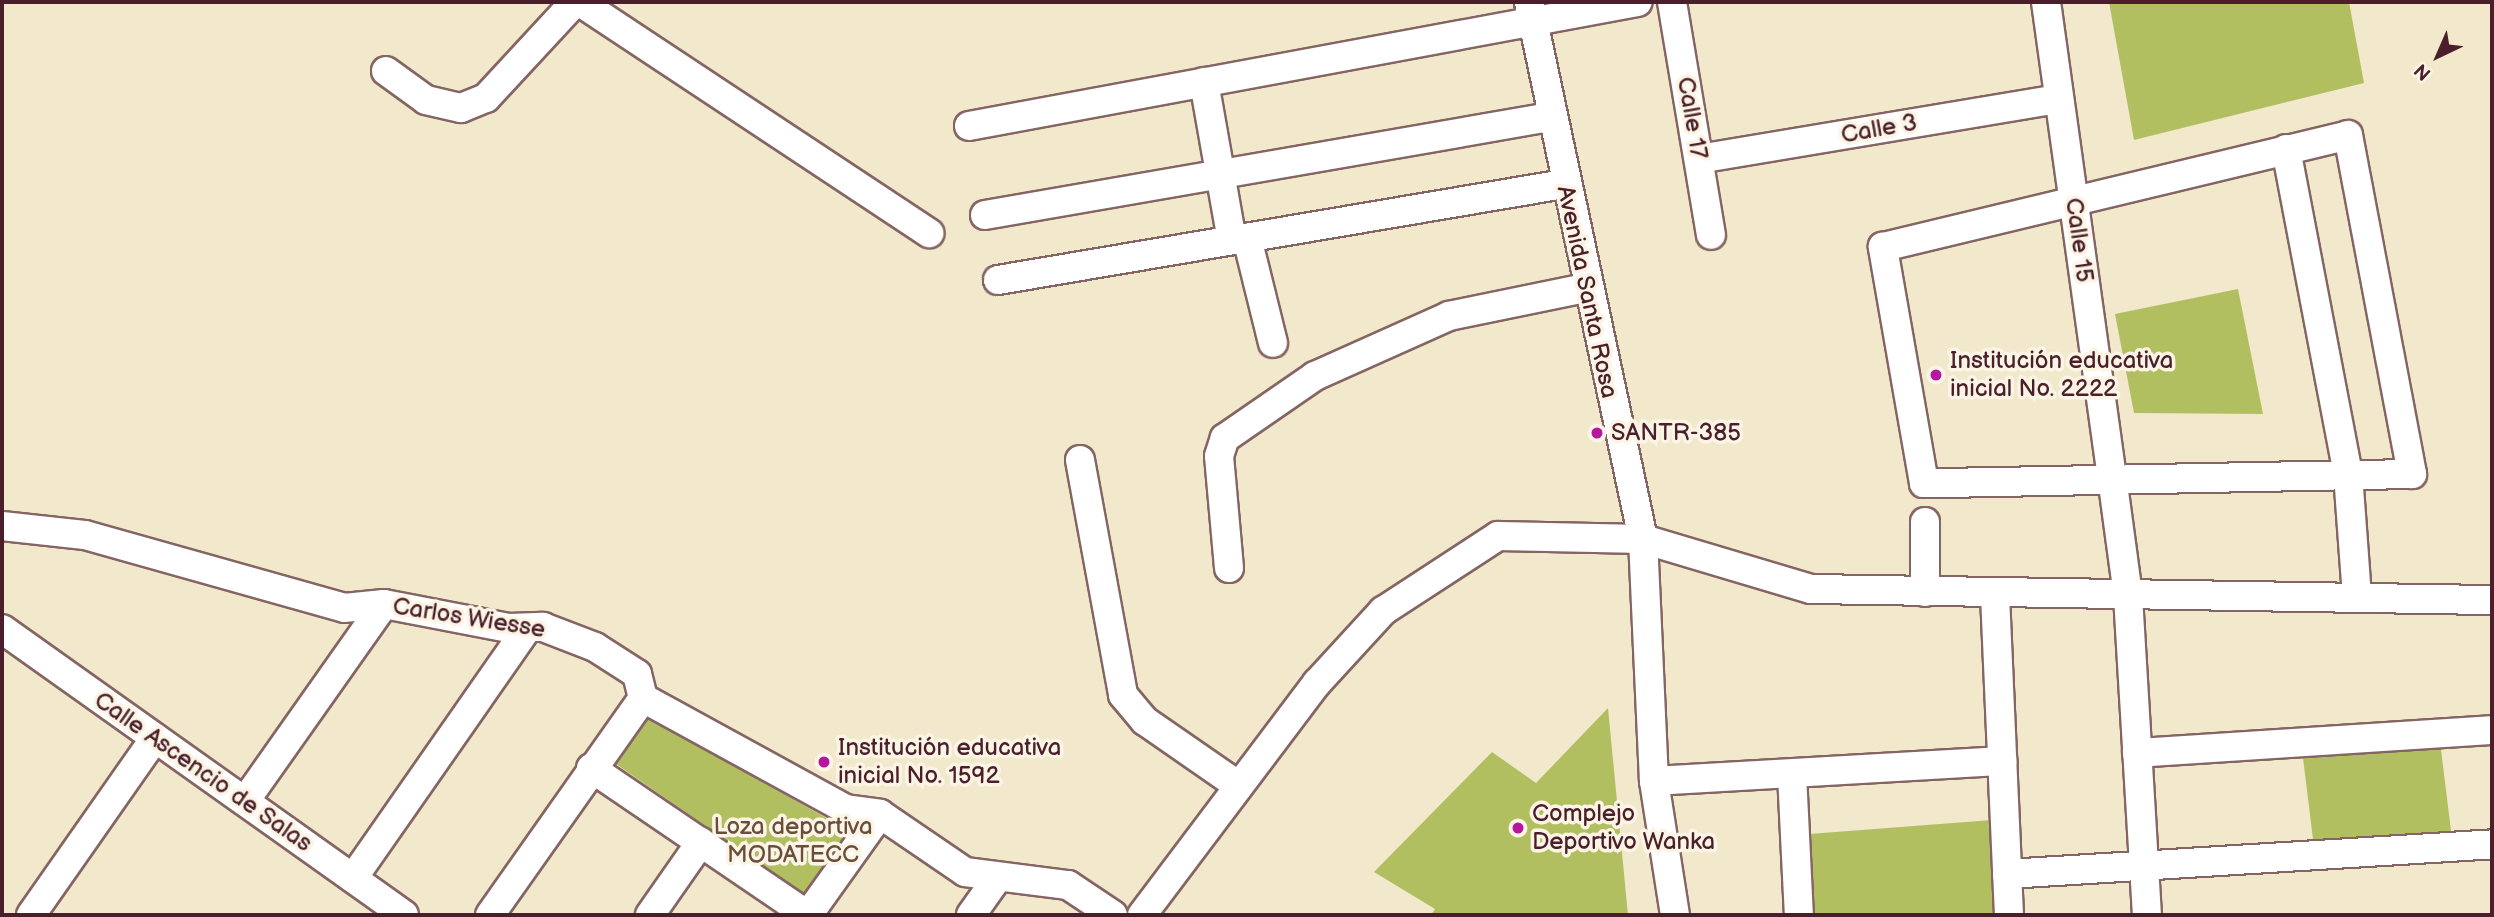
<!DOCTYPE html>
<html>
<head>
<meta charset="utf-8">
<style>
  body { margin:0 }
  #map { position:relative; width:2494px; height:917px; overflow:hidden; background:#f2e8cc; font-family:"Balsamiq Sans",sans-serif }
  div>[style] { position:absolute }
  .green>* { inset:0; background:#b2bf61; transform-origin:0 0 }
  .roads { filter:drop-shadow(2px 0 #856563) drop-shadow(-2px 0 #856563) drop-shadow(0 2px #856563) drop-shadow(0 -2px #856563) }
  .minor>* { height:28px; margin:-14px; padding:0 14px; transform-origin:14px; border-radius:14px; background:#fff }
  .dots>* { width:19px; height:19px; translate:-50% -50%; box-sizing:border-box; border:4px solid #fcf5e5; border-radius:50% }
  span { translate:-50% -50%; white-space:nowrap; text-align:center; line-height:1.15; -webkit-text-stroke:7px #fcf5e5; paint-order:stroke }
  .street-label { font-size:24px; color:#4a1f2b }
  .poi-label { font-size:24px; color:#4a1f2b }
  .left { translate:0 -50%; text-align:left }
  .park-label { font-size:24px; color:#694f3b }
  .frame { position:absolute; inset:0; border:4px solid #4a1f2b; pointer-events:none }
  .north { position:absolute; left:2403px; top:21px; width:70px; height:70px; -webkit-text-stroke:5px #fcf5e5; paint-order:stroke; rotate:224deg; font-size:19px; font-weight:700; line-height:28px; text-align:center; color:#4a1f2b }
  .north::after { content:''; display:block; margin:auto; width:24px; height:32px; background:#4a1f2b; clip-path:polygon(50% 0,100% 100%,50% 72%,0 100%) }
</style>
</head>
<body>
<div id="map">
  <div class="green">
    <div style="clip-path:polygon(2109px 2px,2349px 2px,2364px 83px,2134px 140px)"></div>
    <div style="clip-path:polygon(2238px 289px,2263px 414px,2134px 413px,2115px 314px)"></div>
    <div style="clip-path:polygon(1608px 708px,1628px 915px,1431px 915px,1435px 909px,1374px 872px,1492px 752px,1536px 783px)"></div>
    <div style="clip-path:polygon(649px 717px,849px 831px,804px 894px,616px 764px)"></div>
    <div style="left:2439px;top:733px;width:102px;height:138px;rotate:83deg"></div>
    <div style="clip-path:polygon(1992px 820px,2008px 915px,1813px 915px,1809px 834px)"></div>
  </div>
  <div class="roads">
    <div class="minor">
      <div style="left:580px;top:2px;width:419px;rotate:33.5deg"></div>
      <div style="left:1529px;top:2px;width:549px;rotate:78.01deg"></div>
      <div style="left:1643px;top:539px;width:242px;rotate:87.4deg"></div>
      <div style="left:1654px;top:781px;width:136px;rotate:81.1deg"></div>
      <div style="left:1672px;top:2px;width:236px;rotate:80.5deg"></div>
      <div style="left:2046px;top:2px;width:480px;rotate:82.1deg"></div>
      <div style="left:386px;top:71px;width:49px;rotate:35.9deg"></div>
      <div style="left:426px;top:100px;width:36px;rotate:13deg"></div>
      <div style="left:461px;top:108px;width:27px;rotate:-22deg"></div>
      <div style="left:486px;top:98px;width:131px;rotate:-47.2deg"></div>
      <div style="left:1204px;top:82px;width:160px;rotate:80deg"></div>
      <div style="left:969px;top:126px;width:680px;rotate:-10.5deg"></div>
      <div style="left:2348px;top:135px;width:345px;rotate:79.3deg"></div>
      <div style="left:2412px;top:474px;width:488px;rotate:178.9deg"></div>
      <div style="left:1924px;top:483px;width:240px;rotate:-99.9deg"></div>
      <div style="left:1883px;top:247px;width:478px;rotate:-13.5deg"></div>
      <div style="left:2286px;top:149px;width:331px;rotate:79.2deg"></div>
      <div style="left:2348px;top:474px;width:124px;rotate:85.8deg"></div>
      <div style="left:1699px;top:159px;width:365px;rotate:-9.5deg"></div>
      <div style="left:985px;top:215px;width:573px;rotate:-9.84deg"></div>
      <div style="left:1247px;top:238px;width:108px;rotate:76.1deg"></div>
      <div style="left:998px;top:280px;width:574px;rotate:-9.63deg"></div>
      <div style="left:1080px;top:460px;width:239px;rotate:79.6deg"></div>
      <div style="left:1123px;top:695px;width:34px;rotate:50deg"></div>
      <div style="left:1145px;top:721px;width:114px;rotate:34.7deg"></div>
      <div style="left:2112px;top:477px;width:120px;rotate:82.3deg"></div>
      <div style="left:2128px;top:596px;width:320px;rotate:86.6deg"></div>
      <div style="left:1925px;top:522px;width:70px;rotate:90deg"></div>
      <div style="left:2px;top:526px;width:83px;rotate:6.2deg"></div>
      <div style="left:85px;top:535px;width:269px;rotate:15.7deg"></div>
      <div style="left:344px;top:608px;width:40px;rotate:-5.7deg"></div>
      <div style="left:384px;top:604px;width:127px;rotate:10.9deg"></div>
      <div style="left:509px;top:628px;width:34px;rotate:-2deg"></div>
      <div style="left:543px;top:627px;width:56px;rotate:21deg"></div>
      <div style="left:595px;top:647px;width:50px;rotate:32.7deg"></div>
      <div style="left:637px;top:674px;width:25px;rotate:76deg"></div>
      <div style="left:643px;top:698px;width:231px;rotate:28.7deg"></div>
      <div style="left:846px;top:809px;width:34px;rotate:8deg"></div>
      <div style="left:880px;top:814px;width:103px;rotate:34.3deg"></div>
      <div style="left:965px;top:872px;width:104px;rotate:7.2deg"></div>
      <div style="left:1068px;top:885px;width:54px;rotate:33.7deg"></div>
      <div style="left:1229px;top:568px;width:112px;rotate:-95.1deg"></div>
      <div style="left:1219px;top:456px;width:19px;rotate:-72deg"></div>
      <div style="left:1225px;top:438px;width:109px;rotate:-34.6deg"></div>
      <div style="left:1315px;top:376px;width:147px;rotate:-24.1deg"></div>
      <div style="left:1449px;top:316px;width:140px;rotate:-11.6deg"></div>
      <div style="left:1995px;top:595px;width:320px;rotate:87.5deg"></div>
      <div style="left:2px;top:629px;width:493px;rotate:35.4deg"></div>
      <div style="left:2137px;top:753px;width:356px;rotate:-3.7deg"></div>
      <div style="left:591px;top:768px;width:261px;rotate:34.2deg"></div>
      <div style="left:1792px;top:774px;width:141px;rotate:87.2deg"></div>
      <div style="left:1654px;top:781px;width:349px;rotate:-3.3deg"></div>
      <div style="left:245px;top:801px;width:241px;rotate:-54.8deg"></div>
      <div style="left:2007px;top:874px;width:486px;rotate:-3.5deg"></div>
      <div style="left:353px;top:878px;width:302px;rotate:-55.1deg"></div>
      <div style="left:31px;top:915px;width:216px;rotate:-55deg"></div>
      <div style="left:490px;top:915px;width:266px;rotate:-54.8deg"></div>
      <div style="left:650px;top:915px;width:89px;rotate:-55.1deg"></div>
      <div style="left:808px;top:915px;width:124px;rotate:-54.5deg"></div>
      <div style="left:971px;top:915px;width:43px;rotate:-54.5deg"></div>
      <div style="left:1142px;top:915px;width:291px;rotate:-53deg"></div>
      <div style="left:1317px;top:683px;width:98px;rotate:-47.5deg"></div>
      <div style="left:1383px;top:611px;width:137px;rotate:-33.1deg"></div>
      <div style="left:1498px;top:536px;width:145px;rotate:1.2deg"></div>
      <div style="left:1643px;top:539px;width:175px;rotate:16.6deg"></div>
      <div style="left:1811px;top:589px;width:681px;rotate:0.93deg"></div>
    </div>
  </div>
  <div class="dots">
    <div style="left:1936px;top:375px;background:#b5179e"></div>
    <div style="left:1597px;top:433px;background:#b5179e"></div>
    <div style="left:824px;top:762px;background:#b5179e"></div>
    <div style="left:1518px;top:828px;background:#b5179e"></div>
  </div>
  <div class="street-label">
    <span style="left:1692px;top:118px;rotate:80deg">Calle 17</span>
    <span style="left:1879px;top:129px;rotate:-10deg">Calle 3</span>
    <span style="left:2079px;top:240px;rotate:82deg">Calle 15</span>
    <span style="left:1587px;top:292px;rotate:78deg">Avenida Santa Rosa</span>
    <span style="left:469px;top:618px;rotate:9deg">Carlos Wiesse</span>
    <span style="left:203px;top:772px;rotate:35deg">Calle Ascencio de Salas</span>
  </div>
  <div class="poi-label">
    <span class="left" style="left:1950px;top:375px">Institución educativa<br>inicial No. 2222</span>
    <span class="left" style="left:1611px;top:433px">SANTR-385</span>
    <span class="left" style="left:838px;top:762px">Institución educativa<br>inicial No. 1592</span>
    <span class="left" style="left:1532px;top:828px">Complejo<br>Deportivo Wanka</span>
  </div>
  <div class="park-label">
    <span style="left:793px;top:841px">Loza deportiva<br>MODATECC</span>
  </div>
  <div class="frame"></div>
  <div class="north">N</div>
</div>
</body>
</html>
